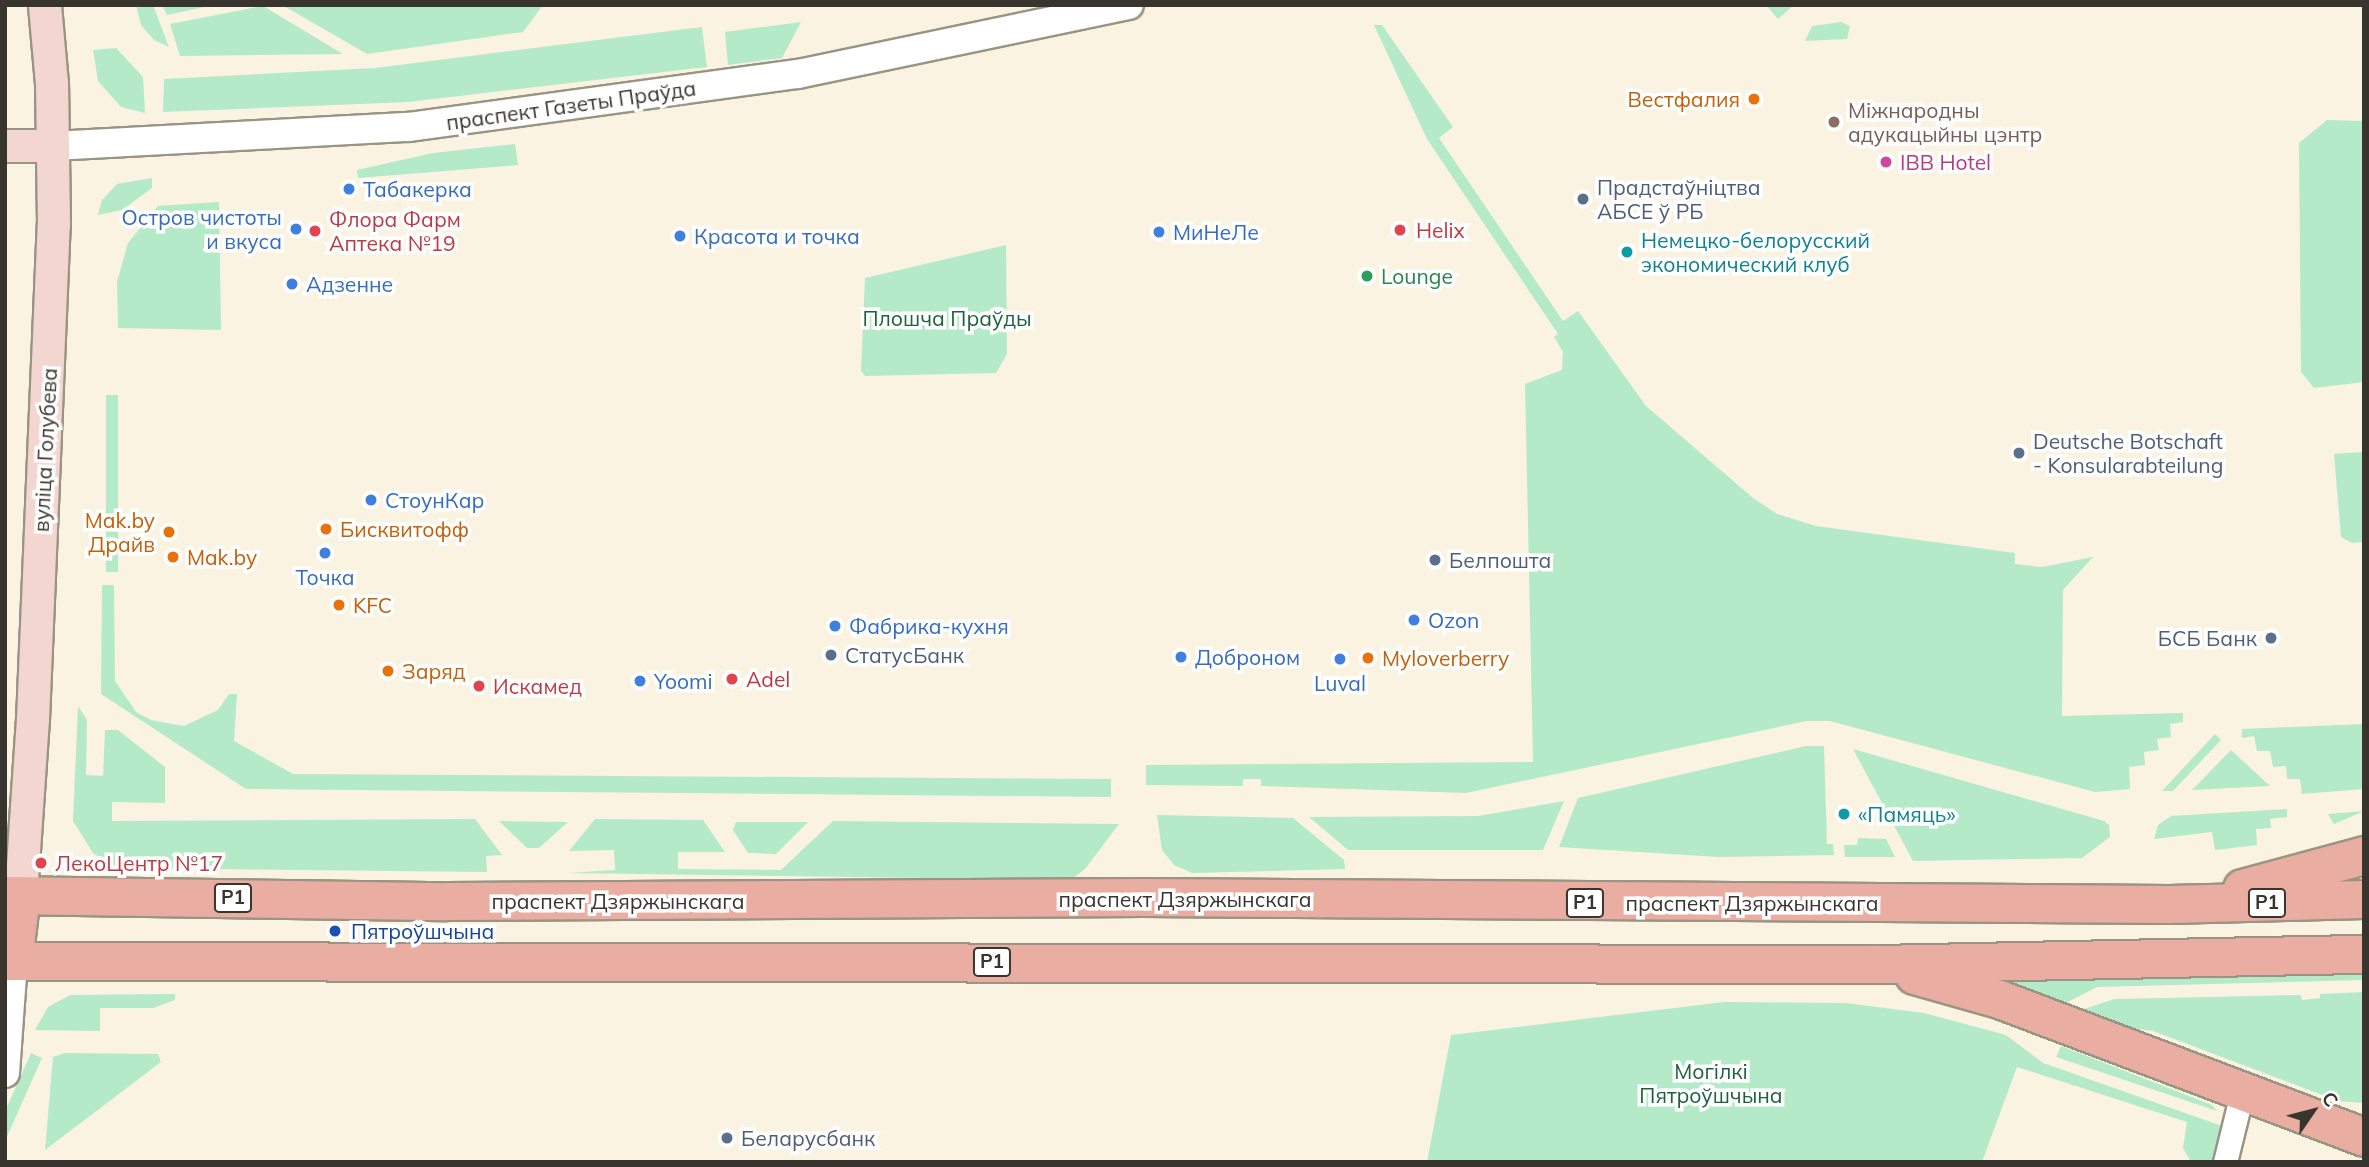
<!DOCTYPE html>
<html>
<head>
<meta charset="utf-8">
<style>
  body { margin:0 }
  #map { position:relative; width:2369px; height:1167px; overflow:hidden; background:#faf3e2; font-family:Mulish,sans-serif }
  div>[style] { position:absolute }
  .green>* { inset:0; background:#b4eac7; transform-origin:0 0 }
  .roads { filter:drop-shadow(2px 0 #9a9484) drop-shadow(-2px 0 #9a9484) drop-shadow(0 2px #9a9484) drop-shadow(0 -2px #9a9484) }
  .minor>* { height:23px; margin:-11.5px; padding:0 11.5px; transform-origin:11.5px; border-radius:11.5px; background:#fff }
  .tertiary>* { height:28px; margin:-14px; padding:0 14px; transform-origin:14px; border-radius:14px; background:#fff }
  .secondary>* { height:32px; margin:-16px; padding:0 16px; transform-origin:16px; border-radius:16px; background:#f4d6d0 }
  .primary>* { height:37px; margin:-18.5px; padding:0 18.5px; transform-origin:18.5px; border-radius:18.5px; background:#e9aea1 }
  .dots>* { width:19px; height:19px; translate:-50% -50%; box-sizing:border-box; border:4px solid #fff; border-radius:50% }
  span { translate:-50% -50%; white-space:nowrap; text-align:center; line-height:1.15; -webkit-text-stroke:7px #fff; paint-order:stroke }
  .shield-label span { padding:2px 5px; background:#fff; border:2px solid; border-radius:5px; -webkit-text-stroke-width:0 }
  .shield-label { font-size:19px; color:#38352f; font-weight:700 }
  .food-label { font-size:21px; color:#c56008 }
  .right { translate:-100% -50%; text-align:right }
  .left { translate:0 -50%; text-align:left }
  .street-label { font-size:21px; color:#38352f }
  .education-label { font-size:21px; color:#785e54 }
  .hotel-label { font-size:21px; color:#b23c85 }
  .service-label { font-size:21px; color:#4e5e75 }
  .shop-label { font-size:21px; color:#366cbe }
  .health-label { font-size:21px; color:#be3a42 }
  .culture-label { font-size:21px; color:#0d838f }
  .leisure-label { font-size:21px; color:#27864d }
  .park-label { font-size:21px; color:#1e613e }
  .transit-label { font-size:21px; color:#164399 }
  .frame { position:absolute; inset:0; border:7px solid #38352f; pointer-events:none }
  .north { position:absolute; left:2278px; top:1076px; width:70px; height:70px; -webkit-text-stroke:5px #fff; paint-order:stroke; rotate:55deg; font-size:19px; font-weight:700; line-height:28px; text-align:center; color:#38352f }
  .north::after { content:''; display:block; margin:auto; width:24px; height:32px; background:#38352f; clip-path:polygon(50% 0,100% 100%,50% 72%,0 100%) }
</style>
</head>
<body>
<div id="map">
  <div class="green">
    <div style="clip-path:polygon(136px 5px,153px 5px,169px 47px,154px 40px,141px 25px)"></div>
    <div style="clip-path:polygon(162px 5px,214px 5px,167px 15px)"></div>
    <div style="clip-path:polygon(282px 5px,543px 5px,523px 32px,367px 54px)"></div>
    <div style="clip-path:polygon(1766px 5px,1794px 5px,1778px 19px)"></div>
    <div style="clip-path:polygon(263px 6px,343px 54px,180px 56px,170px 24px)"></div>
    <div style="clip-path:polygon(801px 22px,782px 58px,728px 65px,725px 32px)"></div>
    <div style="clip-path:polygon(1841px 22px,1850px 26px,1847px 39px,1805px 41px,1812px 26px)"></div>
    <div style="clip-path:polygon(1374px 25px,1382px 25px,1453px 127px,1439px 138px,1563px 321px,1578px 311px,1646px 406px,1753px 498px,1777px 514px,1816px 526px,2015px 553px,2015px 564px,2042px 567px,2093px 557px,2063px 590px,2062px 716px,2183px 713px,2183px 722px,2170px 724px,2171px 737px,2157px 739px,2159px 750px,2144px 752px,2145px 765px,2129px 767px,2130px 789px,2095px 792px,1830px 721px,1807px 721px,1466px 793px,1261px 786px,1261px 779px,1243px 779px,1243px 786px,1146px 785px,1146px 765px,1533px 762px,1525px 384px,1562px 370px,1563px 352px,1554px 337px,1558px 334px,1427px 139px)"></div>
    <div style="clip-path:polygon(702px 27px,707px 67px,408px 102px,163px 112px,164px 79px,375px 68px)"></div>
    <div style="clip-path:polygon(116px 48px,143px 77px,145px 113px,121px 107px,98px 81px,93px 50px)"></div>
    <div style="clip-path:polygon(2327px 120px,2364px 121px,2364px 382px,2314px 388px,2301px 372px,2299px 143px)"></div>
    <div style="clip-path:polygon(515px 144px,518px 165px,358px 178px,357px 170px,433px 153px)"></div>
    <div style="clip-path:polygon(152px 178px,152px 188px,122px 210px,98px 215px,102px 200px,117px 184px)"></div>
    <div style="clip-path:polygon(219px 202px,221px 330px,118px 328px,117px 282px,128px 243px,158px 206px)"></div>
    <div style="clip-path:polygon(1006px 245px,1007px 354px,996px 373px,865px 376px,861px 371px,865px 278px)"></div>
    <div style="left:106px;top:395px;width:12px;height:177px"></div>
    <div style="clip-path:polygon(2362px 442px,2364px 442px,2364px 542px,2352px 543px,2341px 537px,2334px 454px,2362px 452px)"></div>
    <div style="clip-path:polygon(102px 585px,114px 585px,115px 681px,136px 712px,151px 720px,184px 726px,218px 710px,229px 694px,237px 694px,234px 741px,293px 774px,1111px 779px,1111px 797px,246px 789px,101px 694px)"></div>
    <div style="clip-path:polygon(78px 706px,87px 720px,86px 775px,103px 776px,105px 730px,118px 730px,165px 767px,165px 803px,112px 802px,112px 821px,475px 819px,502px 855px,486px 856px,487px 872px,119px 868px,93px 853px,73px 821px)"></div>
    <div style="clip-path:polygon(2364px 724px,2364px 789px,2302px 794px,2300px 779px,2287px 779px,2286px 766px,2273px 767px,2270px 751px,2257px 751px,2254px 736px,2242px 738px,2242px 729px)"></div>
    <div style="clip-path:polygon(2215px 734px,2221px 740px,2173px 791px,2162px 791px)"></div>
    <div style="clip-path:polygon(1806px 746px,1824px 746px,1827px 844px,1833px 844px,1834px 855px,1719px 857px,1559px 847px,1578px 798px)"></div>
    <div style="clip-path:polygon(1853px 749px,2104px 821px,2109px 825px,2110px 837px,2082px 858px,1913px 861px)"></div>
    <div style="clip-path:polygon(2231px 750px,2270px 786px,2192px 790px)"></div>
    <div style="clip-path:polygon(1564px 801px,1543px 850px,1348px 850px,1309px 817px,1478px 816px)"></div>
    <div style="clip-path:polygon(2287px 809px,2287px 817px,2270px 819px,2271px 828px,2256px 829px,2257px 845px,2215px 850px,2212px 832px,2154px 839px,2158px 825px,2171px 816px)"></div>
    <div style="clip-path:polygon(2364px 811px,2334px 824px,2328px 814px)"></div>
    <div style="clip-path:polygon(1157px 815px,1293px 818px,1344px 860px,1345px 869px,1192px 873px,1174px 865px,1162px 850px)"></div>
    <div style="clip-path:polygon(595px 819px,703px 820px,725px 852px,678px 852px,678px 869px,781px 870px,833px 821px,1119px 824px,1085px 869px,1071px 880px,567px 873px,615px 870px,614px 850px,569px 851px)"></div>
    <div style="clip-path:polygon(499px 821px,568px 822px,539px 848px,527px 848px)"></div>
    <div style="clip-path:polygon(736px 822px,808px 822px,776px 854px,748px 853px,733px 830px)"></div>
    <div style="clip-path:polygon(1858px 838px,1886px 839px,1895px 857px,1845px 857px,1844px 845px,1857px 845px)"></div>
    <div style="clip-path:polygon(2364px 969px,2364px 980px,2097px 987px,2060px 1006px,2003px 983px,2005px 979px)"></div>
    <div style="clip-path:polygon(2364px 992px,2364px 1103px,2338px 1101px,2153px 1031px,2109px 1025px,2074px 1012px,2115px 999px,2301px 995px,2302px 1000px,2320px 998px,2320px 994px)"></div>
    <div style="clip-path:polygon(175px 994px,175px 1000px,153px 1008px,100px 1008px,100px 1031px,35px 1030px,48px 1007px,70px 995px)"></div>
    <div style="clip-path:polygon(1724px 1002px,1846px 1003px,1924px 1013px,2006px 1035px,2043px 1063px,2222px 1126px,2217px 1162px,2191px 1162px,2183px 1148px,2187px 1122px,2017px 1067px,1982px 1162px,1427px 1162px,1451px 1035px)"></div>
    <div style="clip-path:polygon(2061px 1046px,2212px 1105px,2217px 1111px,2056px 1057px)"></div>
    <div style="left:31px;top:1053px;width:12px;height:109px;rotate:24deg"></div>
    <div style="clip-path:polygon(65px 1053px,158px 1054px,161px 1062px,45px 1150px,53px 1057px)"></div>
  </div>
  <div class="roads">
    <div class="minor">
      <div style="left:2225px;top:1162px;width:71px;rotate:-76.2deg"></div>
    </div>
    <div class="tertiary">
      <div style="left:53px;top:146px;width:357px;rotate:-3.1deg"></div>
      <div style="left:409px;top:127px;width:393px;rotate:-7.8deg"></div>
      <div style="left:798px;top:74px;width:338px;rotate:-11.8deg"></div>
      <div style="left:5px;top:1073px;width:112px;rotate:-85.9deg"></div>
    </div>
    <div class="secondary">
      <div style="left:5px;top:146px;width:48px"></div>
      <div style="left:21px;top:895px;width:175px;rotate:-86.1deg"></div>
      <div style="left:33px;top:720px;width:496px;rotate:-87.6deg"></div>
      <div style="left:54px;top:224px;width:140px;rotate:-90.8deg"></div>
      <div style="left:52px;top:84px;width:79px;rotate:-95.1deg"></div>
    </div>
    <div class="primary">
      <div style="left:2242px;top:888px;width:126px;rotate:-15.1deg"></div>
      <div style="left:5px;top:895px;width:441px;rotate:0.8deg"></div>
      <div style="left:446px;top:901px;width:697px;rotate:-0.33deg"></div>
      <div style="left:1143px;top:897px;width:1026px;rotate:0.39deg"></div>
      <div style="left:2169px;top:904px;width:195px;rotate:-1.5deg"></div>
      <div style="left:5px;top:961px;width:1873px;rotate:0.09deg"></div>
      <div style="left:1878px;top:964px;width:486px;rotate:-1.2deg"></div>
      <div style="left:13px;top:961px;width:66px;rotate:-83.1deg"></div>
      <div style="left:1914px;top:975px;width:88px;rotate:15.8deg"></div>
      <div style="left:1999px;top:999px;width:390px;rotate:20.7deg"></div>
    </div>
  </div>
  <div class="dots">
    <div style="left:1754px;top:99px;background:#e8710a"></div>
    <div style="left:1834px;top:122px;background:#8d6e63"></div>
    <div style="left:1886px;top:162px;background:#d1479c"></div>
    <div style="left:349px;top:189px;background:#3f7fe0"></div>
    <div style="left:1583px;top:199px;background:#5c6f8a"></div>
    <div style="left:296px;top:229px;background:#3f7fe0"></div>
    <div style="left:1400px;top:230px;background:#e0444e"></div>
    <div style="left:315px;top:231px;background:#e0444e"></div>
    <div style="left:1159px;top:232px;background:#3f7fe0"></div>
    <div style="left:680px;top:236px;background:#3f7fe0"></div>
    <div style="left:1627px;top:252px;background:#0f9aa8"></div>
    <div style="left:1367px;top:276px;background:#2e9e5b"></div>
    <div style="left:292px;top:284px;background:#3f7fe0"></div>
    <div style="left:2019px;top:453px;background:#5c6f8a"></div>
    <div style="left:371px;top:500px;background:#3f7fe0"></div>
    <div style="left:326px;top:529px;background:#e8710a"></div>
    <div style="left:169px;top:532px;background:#e8710a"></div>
    <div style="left:325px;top:553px;background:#3f7fe0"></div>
    <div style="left:173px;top:557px;background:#e8710a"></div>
    <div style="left:1435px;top:560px;background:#5c6f8a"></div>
    <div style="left:339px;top:605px;background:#e8710a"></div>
    <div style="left:1414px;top:620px;background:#3f7fe0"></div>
    <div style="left:835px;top:626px;background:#3f7fe0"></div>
    <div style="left:2271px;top:638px;background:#5c6f8a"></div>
    <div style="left:831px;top:655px;background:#5c6f8a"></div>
    <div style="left:1181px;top:657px;background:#3f7fe0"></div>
    <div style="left:1368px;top:658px;background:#e8710a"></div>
    <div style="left:1340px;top:659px;background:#3f7fe0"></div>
    <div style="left:388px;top:671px;background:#e8710a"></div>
    <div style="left:732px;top:679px;background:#e0444e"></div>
    <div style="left:640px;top:681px;background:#3f7fe0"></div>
    <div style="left:479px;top:686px;background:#e0444e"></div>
    <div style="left:1844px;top:814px;background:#0f9aa8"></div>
    <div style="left:41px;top:863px;background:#e0444e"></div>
    <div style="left:335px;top:931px;background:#1a4fb4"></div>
    <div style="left:727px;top:1138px;background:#5c6f8a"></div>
  </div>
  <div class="shield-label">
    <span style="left:233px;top:898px">Р1</span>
    <span style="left:1585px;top:903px">Р1</span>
    <span style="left:2267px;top:903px">Р1</span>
    <span style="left:992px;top:962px">Р1</span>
  </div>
  <div class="food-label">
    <span class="right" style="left:1740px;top:99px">Вестфалия</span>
    <span class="right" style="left:155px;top:532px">Маk.by<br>Драйв</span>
    <span class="left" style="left:340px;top:529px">Бисквитофф</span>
    <span class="left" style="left:187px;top:557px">Mak.by</span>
    <span class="left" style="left:353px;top:605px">KFC</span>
    <span class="left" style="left:1382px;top:658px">Myloverberry</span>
    <span class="left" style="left:402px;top:671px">Заряд</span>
  </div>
  <div class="street-label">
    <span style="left:571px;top:105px;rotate:-8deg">праспект Газеты Праўда</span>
    <span style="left:45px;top:450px;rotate:-87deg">вуліца Голубева</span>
    <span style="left:1185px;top:899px">праспект Дзяржынскага</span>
    <span style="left:618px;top:901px">праспект Дзяржынскага</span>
    <span style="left:1752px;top:903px">праспект Дзяржынскага</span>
  </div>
  <div class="education-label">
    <span class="left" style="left:1848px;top:122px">Міжнародны<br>адукацыйны цэнтр</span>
  </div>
  <div class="hotel-label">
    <span class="left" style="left:1900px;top:162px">IBB Hotel</span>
  </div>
  <div class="service-label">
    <span class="left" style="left:1597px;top:199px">Прадстаўніцтва<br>АБСЕ ў РБ</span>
    <span class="left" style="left:2033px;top:453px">Deutsche Botschaft<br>- Konsularabteilung</span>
    <span class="left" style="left:1449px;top:560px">Белпошта</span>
    <span class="right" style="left:2257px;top:638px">БСБ Банк</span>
    <span class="left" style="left:845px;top:655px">СтатусБанк</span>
    <span class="left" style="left:741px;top:1138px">Беларусбанк</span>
  </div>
  <div class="shop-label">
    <span class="left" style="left:363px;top:189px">Табакерка</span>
    <span class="right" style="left:282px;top:229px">Остров чистоты<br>и вкуса</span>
    <span class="left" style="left:1173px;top:232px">МиНеЛе</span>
    <span class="left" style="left:694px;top:236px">Красота и точка</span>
    <span class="left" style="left:306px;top:284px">Адзенне</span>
    <span class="left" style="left:385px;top:500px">СтоунКар</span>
    <span style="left:325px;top:577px">Точка</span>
    <span class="left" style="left:1428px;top:620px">Ozon</span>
    <span class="left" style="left:849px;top:626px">Фабрика-кухня</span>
    <span class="left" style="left:1195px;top:657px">Доброном</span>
    <span class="left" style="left:654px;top:681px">Yoomi</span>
    <span style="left:1340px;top:683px">Luval</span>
  </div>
  <div class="health-label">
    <span class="left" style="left:329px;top:231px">Флора Фарм<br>Аптека №19</span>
    <span class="left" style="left:1416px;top:230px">Helix</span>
    <span class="left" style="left:746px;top:679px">Adel</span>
    <span class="left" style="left:493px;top:686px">Искамед</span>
    <span class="left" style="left:55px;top:863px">ЛекоЦентр №17</span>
  </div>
  <div class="culture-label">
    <span class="left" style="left:1641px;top:252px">Немецко-белорусский<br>экономический клуб</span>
    <span class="left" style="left:1858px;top:814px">«Памяць»</span>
  </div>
  <div class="leisure-label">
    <span class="left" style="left:1381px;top:276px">Lounge</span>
  </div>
  <div class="park-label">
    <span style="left:947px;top:318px">Плошча Праўды</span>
    <span style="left:1711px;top:1083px">Могілкі<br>Пятроўшчына</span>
  </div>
  <div class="transit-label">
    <span class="left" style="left:351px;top:931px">Пятроўшчына</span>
  </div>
  <div class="frame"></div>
  <div class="north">С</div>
</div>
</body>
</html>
